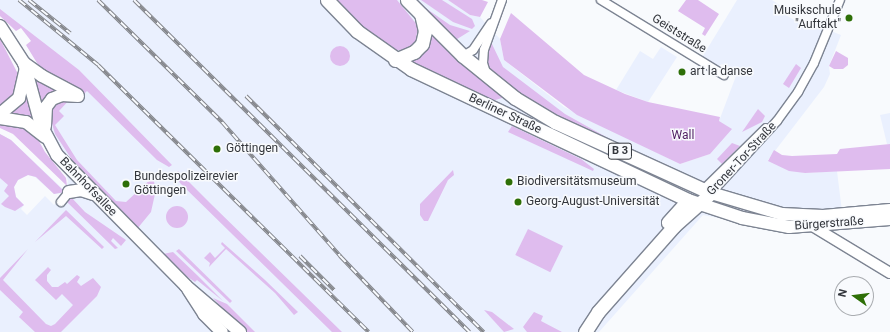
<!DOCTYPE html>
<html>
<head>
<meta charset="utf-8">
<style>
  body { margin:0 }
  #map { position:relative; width:890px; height:332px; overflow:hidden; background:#f8fafd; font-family:Roboto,sans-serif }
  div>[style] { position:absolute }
  .built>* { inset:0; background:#eaf0fe }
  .green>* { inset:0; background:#dfbcee; transform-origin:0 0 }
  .round { border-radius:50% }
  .roads { filter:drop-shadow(1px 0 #7d8492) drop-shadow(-1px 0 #7d8492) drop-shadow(0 1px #7d8492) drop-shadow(0 -1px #7d8492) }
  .minor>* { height:8px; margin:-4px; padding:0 4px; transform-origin:4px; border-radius:4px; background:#fff }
  .tertiary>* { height:10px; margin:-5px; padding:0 5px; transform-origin:5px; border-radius:5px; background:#fff }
  .secondary>* { height:12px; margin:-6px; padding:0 6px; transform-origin:6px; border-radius:6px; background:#fff }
  .primary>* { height:13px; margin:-6.5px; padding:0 6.5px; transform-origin:6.5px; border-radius:6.5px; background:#fff }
  .rail>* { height:4px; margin-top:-2px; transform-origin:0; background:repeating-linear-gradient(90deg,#f8fafd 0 8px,#83858a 0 16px); box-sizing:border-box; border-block:1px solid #83858a }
  .dots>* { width:11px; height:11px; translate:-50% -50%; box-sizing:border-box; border:2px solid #f8fafd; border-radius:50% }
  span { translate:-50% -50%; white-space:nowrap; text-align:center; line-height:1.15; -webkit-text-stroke:3px #f8fafd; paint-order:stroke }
  .shield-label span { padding:1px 3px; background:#f8fafd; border:1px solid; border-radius:3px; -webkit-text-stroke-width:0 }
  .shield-label { font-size:11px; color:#33363c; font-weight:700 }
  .poi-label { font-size:12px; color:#33363c }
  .right { translate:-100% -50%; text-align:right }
  .left { translate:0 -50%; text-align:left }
  .street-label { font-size:12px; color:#33363c }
  .park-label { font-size:12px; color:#4e1b61 }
  .north { position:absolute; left:834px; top:276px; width:40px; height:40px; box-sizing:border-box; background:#f8fafd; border:1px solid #a9acb0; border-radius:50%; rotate:284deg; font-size:11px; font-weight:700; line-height:16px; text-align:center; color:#33363c }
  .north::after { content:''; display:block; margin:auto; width:14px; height:18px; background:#2e6f07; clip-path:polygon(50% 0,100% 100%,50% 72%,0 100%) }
</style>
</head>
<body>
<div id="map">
  <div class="built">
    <div style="clip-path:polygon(evenodd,0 0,448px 0,470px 15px,480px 17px,500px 39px,504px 60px,564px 107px,680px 164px,710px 154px,719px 121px,736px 76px,735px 72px,722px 64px,716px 68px,701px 59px,737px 0,772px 0,781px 6px,779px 11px,801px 24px,816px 25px,841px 35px,829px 66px,830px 74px,824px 87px,768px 160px,805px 173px,837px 171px,844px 227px,764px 227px,703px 215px,599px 332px,0 332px,0 134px,11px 140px,65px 191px,68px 181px,50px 123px,51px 109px,86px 92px,28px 34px,0 10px,0 0,28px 175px,35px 177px,54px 194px,63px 193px,54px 205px,45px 196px,27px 215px,21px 209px,24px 205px,16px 197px,14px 187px,18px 180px,28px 175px)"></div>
    <div style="clip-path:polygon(661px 47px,677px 57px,648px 102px,616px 90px,640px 51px,653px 59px)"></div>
    <div style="clip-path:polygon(890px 113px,890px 144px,887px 144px,880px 115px)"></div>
  </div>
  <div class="green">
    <div style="clip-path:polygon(332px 0,397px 0,418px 26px,415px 45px,404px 50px,395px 50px,359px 26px)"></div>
    <div style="clip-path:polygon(414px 0,450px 25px,470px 31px,454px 41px)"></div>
    <div style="clip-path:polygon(421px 0,442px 0,472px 19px,475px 26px,472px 29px,453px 22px)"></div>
    <div style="clip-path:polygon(448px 0,482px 0,488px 2px,480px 17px,470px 15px)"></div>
    <div style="clip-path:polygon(686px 0,698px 0,719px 14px,705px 36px,702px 34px,705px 28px,678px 11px)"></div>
    <div style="clip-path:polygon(0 9px,79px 70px,172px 165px,169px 167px,157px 160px,87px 91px,83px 95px,72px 85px,40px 68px,26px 45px,31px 41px,21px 28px,16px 31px,0 16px)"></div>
    <div style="clip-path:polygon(511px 13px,584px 75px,625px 94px,648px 102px,720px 117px,719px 121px,732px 129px,710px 154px,680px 164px,577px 115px,504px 60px,500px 39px)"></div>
    <div style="clip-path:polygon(431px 31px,505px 97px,489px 102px,410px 63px,428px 44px)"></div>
    <div style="clip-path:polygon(0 39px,18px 74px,15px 95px,0 107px)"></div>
    <div style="clip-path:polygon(491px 42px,503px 67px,565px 114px,617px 143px,539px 108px,491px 74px,486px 59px)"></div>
    <div class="round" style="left:330px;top:46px;width:20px;height:20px"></div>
    <div style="clip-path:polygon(836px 51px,848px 58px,848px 65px,843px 69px,834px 69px,829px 66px)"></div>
    <div style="clip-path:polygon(796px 64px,801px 68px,789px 88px,783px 84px)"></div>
    <div style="clip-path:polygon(32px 70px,65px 88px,43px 111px)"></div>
    <div style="clip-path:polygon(27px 88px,35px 120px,33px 124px,11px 117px,8px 111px)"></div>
    <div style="clip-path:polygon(71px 98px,59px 111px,64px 116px,55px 125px,77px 160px,116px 201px,126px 202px,153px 177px,154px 179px,155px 194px,151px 212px,137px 229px,82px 175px,55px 134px,49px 113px,55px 102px)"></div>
    <div style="clip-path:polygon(758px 109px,765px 116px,762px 122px,742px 132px)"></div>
    <div style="clip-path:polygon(17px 123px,35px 134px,45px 152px,66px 178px,67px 186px,13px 134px,0 128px,0 124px)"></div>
    <div style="clip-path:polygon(512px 126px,581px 159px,594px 169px,593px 171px,508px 132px)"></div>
    <div style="clip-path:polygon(0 134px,11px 140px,65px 192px,54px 194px,36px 177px,28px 175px,18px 180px,14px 187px,16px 197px,24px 205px,15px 211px,5px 207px,1px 204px,9px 196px,4px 191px,8px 185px,0 178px)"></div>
    <div style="clip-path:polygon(732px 143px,740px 146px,722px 164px,717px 159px)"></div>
    <div style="clip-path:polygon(890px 144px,890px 169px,805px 173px,789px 171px,768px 161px,774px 150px,782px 155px,792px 156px,837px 154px,840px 149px)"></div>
    <div style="clip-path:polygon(453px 170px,454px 175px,448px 180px,428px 221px,424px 221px,420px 215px,420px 204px)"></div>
    <div style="clip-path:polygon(178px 171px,212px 205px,342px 332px,332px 332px,180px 183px,175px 174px)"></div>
    <div style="clip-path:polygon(71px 197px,85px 212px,126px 240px,121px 246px,113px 238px,111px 241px,118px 248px,115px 249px,67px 202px)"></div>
    <div class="round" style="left:166px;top:206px;width:22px;height:22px"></div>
    <div style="clip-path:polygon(66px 210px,104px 247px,102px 249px,66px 216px,35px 242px)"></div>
    <div style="left:528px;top:229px;width:39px;height:29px;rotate:26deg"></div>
    <div style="clip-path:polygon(222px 242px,265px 280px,298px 312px,294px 315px,275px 293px,226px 249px,209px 267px,210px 263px,204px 258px,210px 252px,215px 258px,225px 248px,221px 244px)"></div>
    <div style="clip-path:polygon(28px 249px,3px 280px,46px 324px,51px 326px,55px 324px,73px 305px,62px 294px,56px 300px,35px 280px,48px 267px,51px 270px,47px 275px,47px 281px,52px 287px,58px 287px,65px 282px,67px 284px,77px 275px,80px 277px,77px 282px,81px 286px,93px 278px,101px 287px,97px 296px,61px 332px,35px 332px,19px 317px,23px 312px,0 290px,0 278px)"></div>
    <div style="clip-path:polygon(179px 249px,232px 301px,230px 303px,176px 251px)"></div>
    <div style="clip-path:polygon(173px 252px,197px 275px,223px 301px,197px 280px,195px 282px,182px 273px,163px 254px)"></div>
    <div style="clip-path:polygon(213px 298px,227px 304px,255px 332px,245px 332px)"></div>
    <div style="clip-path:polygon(484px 310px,492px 312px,514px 329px,504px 332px)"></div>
    <div style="clip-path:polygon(534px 312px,543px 316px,541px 321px,562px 332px,527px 332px,523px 327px)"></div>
  </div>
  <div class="roads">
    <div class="minor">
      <div style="left:601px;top:0;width:144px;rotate:31.4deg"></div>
      <div style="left:463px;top:56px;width:12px;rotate:-31deg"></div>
      <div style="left:473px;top:50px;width:32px;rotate:-56deg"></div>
      <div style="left:486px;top:73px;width:10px;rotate:-107deg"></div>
      <div style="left:483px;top:63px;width:13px;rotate:-86deg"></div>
      <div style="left:484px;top:50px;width:53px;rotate:-70.2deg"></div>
      <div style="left:703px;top:190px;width:88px;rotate:-44.5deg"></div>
      <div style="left:711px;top:193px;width:98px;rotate:-47.5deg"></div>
      <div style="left:777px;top:121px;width:36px;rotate:-54deg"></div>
      <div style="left:798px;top:92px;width:33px;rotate:-61deg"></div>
      <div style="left:814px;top:63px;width:68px;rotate:-67.6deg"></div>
      <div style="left:61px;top:202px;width:13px;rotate:-51deg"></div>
    </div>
    <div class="tertiary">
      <div style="left:814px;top:227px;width:89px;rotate:31.2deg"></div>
    </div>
    <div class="secondary">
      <div style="left:0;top:26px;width:44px;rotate:57deg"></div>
      <div style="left:24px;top:63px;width:64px;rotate:74.7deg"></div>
      <div style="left:41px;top:125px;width:34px;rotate:62deg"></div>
      <div style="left:57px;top:155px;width:184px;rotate:45.4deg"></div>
      <div style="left:186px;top:286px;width:71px;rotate:40.4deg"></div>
      <div style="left:24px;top:63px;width:22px;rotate:36deg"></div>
      <div style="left:42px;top:76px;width:40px;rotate:28deg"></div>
      <div style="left:0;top:114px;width:25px;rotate:-40deg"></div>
      <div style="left:19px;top:98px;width:27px;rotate:-77deg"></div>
      <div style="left:0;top:118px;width:26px;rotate:9deg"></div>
      <div style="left:26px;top:122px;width:24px;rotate:38deg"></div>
      <div style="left:45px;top:126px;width:19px;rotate:-87deg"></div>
      <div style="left:46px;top:107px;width:10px;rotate:-53deg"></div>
      <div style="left:52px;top:99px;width:11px;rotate:-22deg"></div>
      <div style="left:62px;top:95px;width:16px;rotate:4deg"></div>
      <div style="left:69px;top:192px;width:12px;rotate:-9deg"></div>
      <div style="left:81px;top:190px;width:13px;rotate:18deg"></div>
      <div style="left:711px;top:193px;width:74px;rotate:16.5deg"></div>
      <div style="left:782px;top:214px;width:41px;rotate:2.8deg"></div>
      <div style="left:823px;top:216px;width:67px;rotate:-5.1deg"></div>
      <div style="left:691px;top:201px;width:54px;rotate:18.4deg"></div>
      <div style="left:742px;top:218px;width:48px;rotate:10.8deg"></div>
      <div style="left:789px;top:227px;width:101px;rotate:-4.5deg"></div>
      <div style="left:188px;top:289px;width:30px;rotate:57deg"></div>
      <div style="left:204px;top:314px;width:25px;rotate:45deg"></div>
    </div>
    <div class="primary">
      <div style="left:327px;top:0;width:43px;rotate:45.9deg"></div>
      <div style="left:357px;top:31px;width:66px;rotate:35.1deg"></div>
      <div style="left:411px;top:69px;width:306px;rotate:25.3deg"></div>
      <div style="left:688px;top:200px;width:30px;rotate:132deg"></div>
      <div style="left:407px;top:0;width:79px;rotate:45deg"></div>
      <div style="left:463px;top:56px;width:67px;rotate:38.9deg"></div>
      <div style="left:515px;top:98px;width:47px;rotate:31deg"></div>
      <div style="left:555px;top:122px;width:171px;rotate:24.5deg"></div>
      <div style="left:711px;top:193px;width:50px;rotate:138.3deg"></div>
      <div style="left:674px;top:226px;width:115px;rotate:131.5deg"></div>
      <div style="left:598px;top:312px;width:24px;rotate:123deg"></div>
      <div style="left:395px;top:60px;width:21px;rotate:-23deg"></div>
      <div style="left:414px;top:52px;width:11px;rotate:-45deg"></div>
      <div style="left:422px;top:44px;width:13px;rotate:-77deg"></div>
      <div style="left:425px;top:31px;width:17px;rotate:-103deg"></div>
    </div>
  </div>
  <div class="rail">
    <div style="left:19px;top:0;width:102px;rotate:39.4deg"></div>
    <div style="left:98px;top:65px;width:380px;rotate:44.6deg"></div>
    <div style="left:29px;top:0;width:53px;rotate:38.8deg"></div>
    <div style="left:98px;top:0;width:174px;rotate:44.5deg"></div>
    <div style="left:222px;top:122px;width:179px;rotate:48.6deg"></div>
    <div style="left:340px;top:256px;width:105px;rotate:46.2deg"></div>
    <div style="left:134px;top:0;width:472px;rotate:44.7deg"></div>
    <div style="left:246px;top:96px;width:335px;rotate:44.8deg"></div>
    <div style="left:300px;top:256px;width:48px;rotate:45deg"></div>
  </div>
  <div class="dots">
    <div style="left:849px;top:18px;background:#2e6f07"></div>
    <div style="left:682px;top:72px;background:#2e6f07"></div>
    <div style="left:217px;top:149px;background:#2e6f07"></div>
    <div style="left:509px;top:182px;background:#2e6f07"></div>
    <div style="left:126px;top:184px;background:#2e6f07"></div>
    <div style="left:518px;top:202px;background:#2e6f07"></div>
  </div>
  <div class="shield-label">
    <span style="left:620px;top:151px">B 3</span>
  </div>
  <div class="poi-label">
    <span class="right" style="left:841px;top:18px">Musikschule<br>"Auftakt"</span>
    <span class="left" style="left:690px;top:72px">art la danse</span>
    <span class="left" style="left:226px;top:149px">Göttingen</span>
    <span class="left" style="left:134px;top:184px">Bundespolizeirevier<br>Göttingen</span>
    <span class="left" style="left:517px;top:182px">Biodiversitätsmuseum</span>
    <span class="left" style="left:526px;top:202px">Georg-August-Universität</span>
  </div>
  <div class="street-label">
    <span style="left:679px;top:34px;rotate:32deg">Geiststraße</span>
    <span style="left:505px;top:114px;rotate:25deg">Berliner Straße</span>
    <span style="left:742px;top:159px;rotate:-47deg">Groner-Tor-Straße</span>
    <span style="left:88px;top:187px;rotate:46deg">Bahnhofsallee</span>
    <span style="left:829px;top:224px;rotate:-4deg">Bürgerstraße</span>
  </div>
  <div class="park-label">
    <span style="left:683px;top:136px">Wall</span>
  </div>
  <div class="north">N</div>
</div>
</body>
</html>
